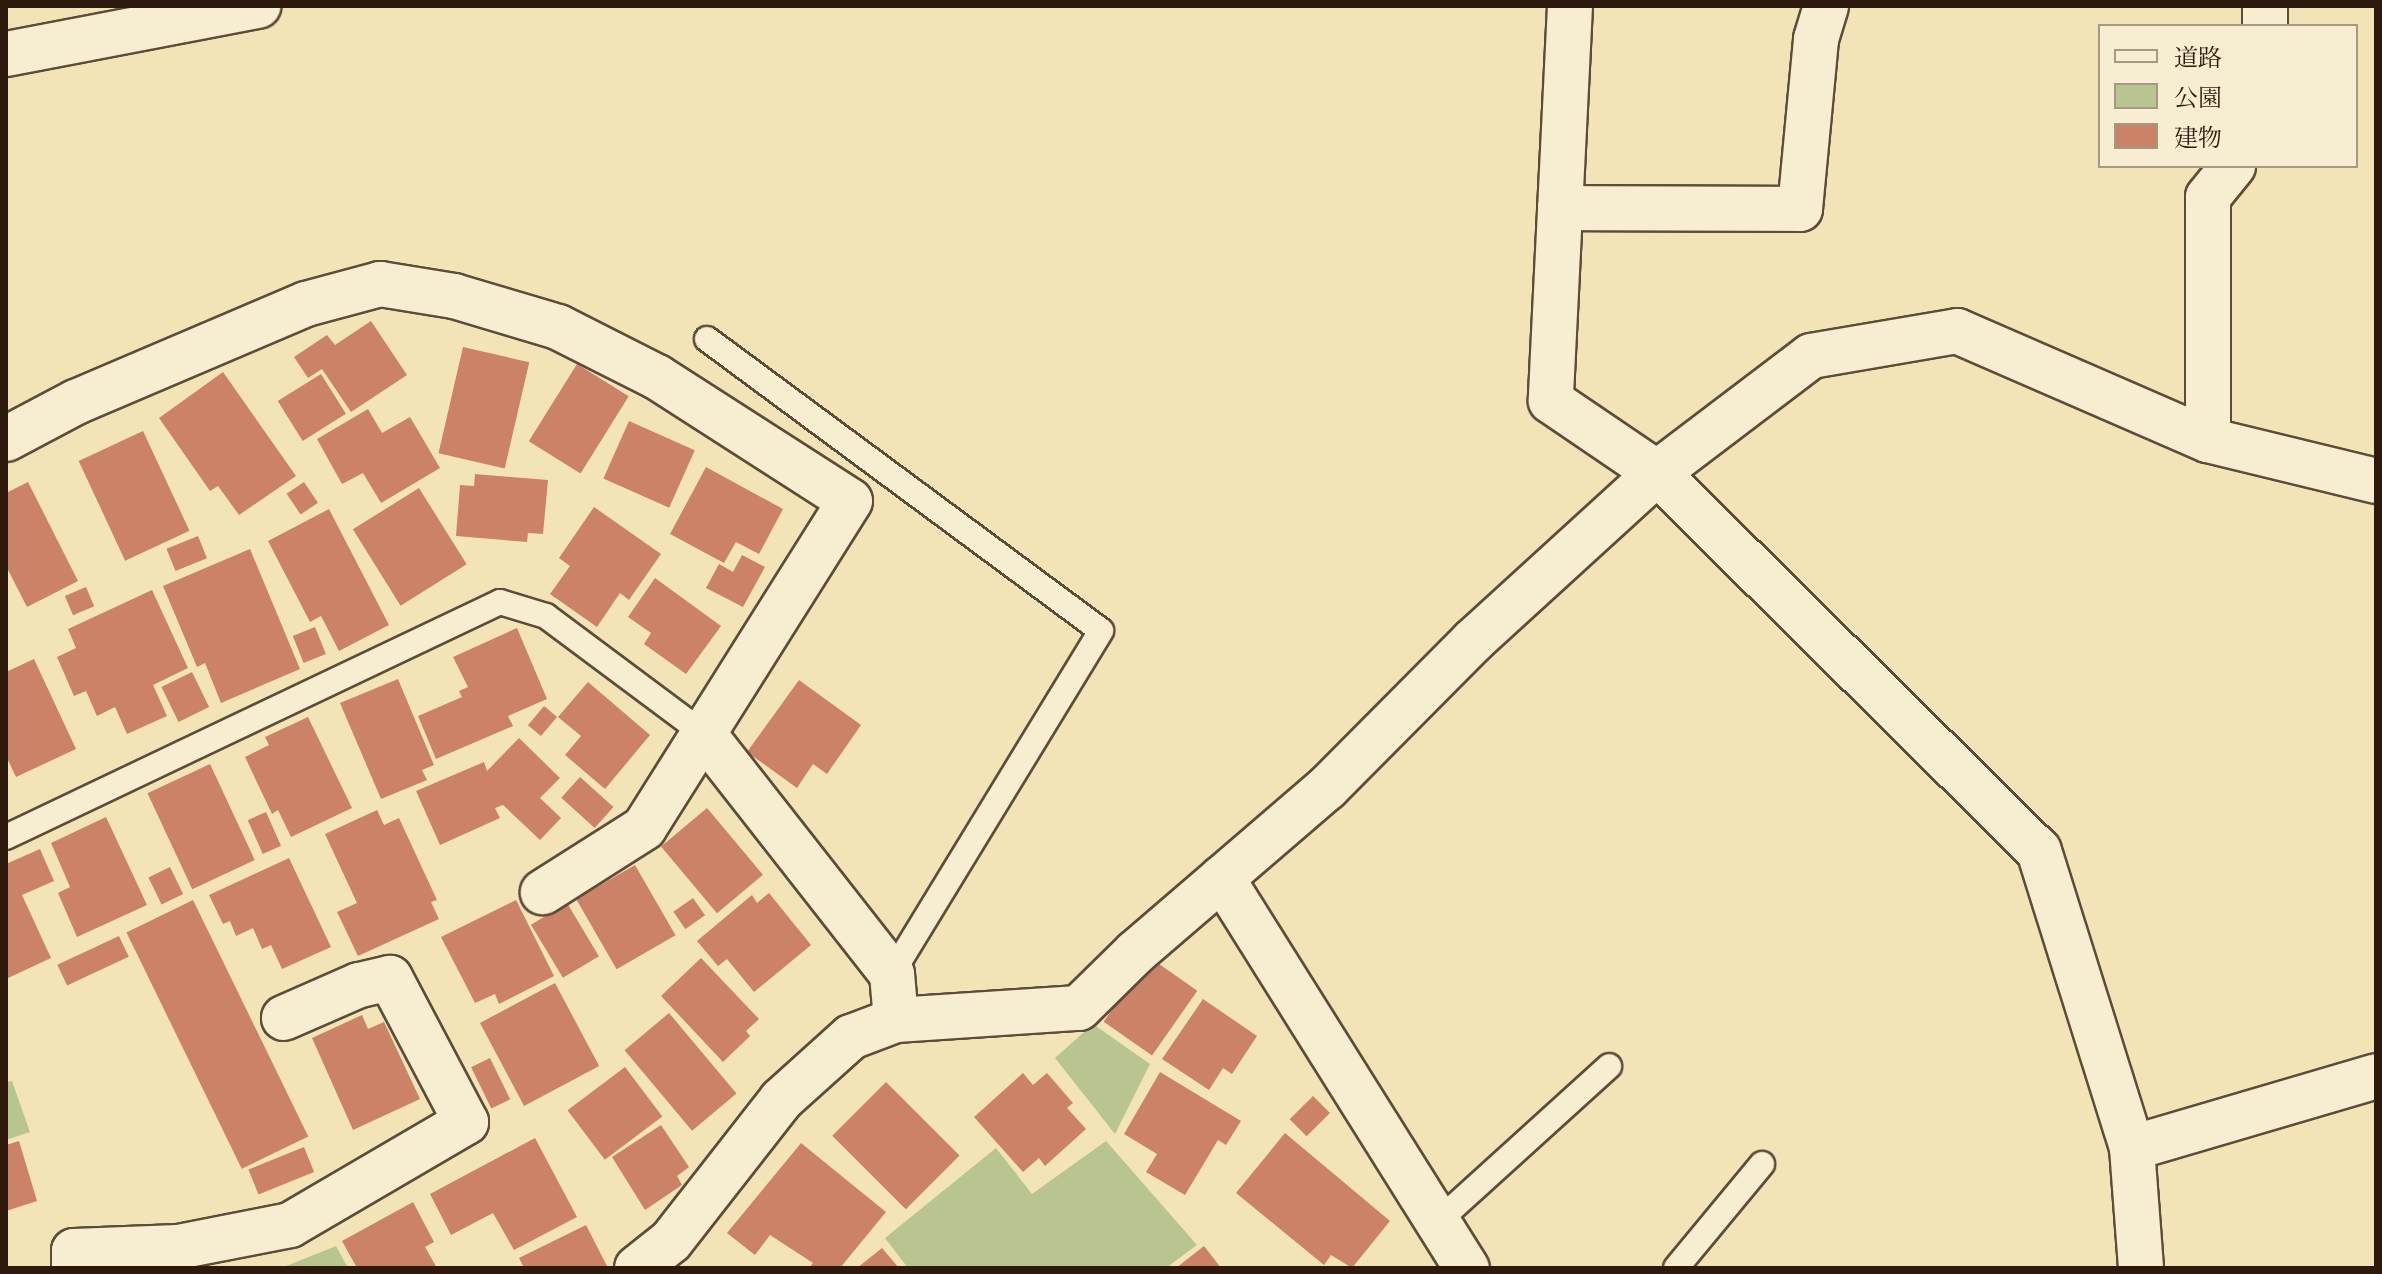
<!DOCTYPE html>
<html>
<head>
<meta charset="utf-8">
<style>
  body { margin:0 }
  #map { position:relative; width:2382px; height:1274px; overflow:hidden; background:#f3e4b7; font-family:"Old Standard TT","Noto Serif JP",serif }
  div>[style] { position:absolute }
  .green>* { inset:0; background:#b8c590 }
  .building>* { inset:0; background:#cb8267; transform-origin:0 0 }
  .roads { filter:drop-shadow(2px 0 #5e4c38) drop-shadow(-2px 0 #5e4c38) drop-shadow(0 2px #5e4c38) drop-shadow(0 -2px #5e4c38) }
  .lane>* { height:24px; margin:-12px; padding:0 12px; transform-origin:12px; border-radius:12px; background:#f7edd0 }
  .street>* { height:44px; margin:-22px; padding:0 22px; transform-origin:22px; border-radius:22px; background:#f7edd0 }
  span { translate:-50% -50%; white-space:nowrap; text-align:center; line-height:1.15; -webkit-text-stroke:6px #f7edd0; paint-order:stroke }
  .frame { position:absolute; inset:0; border:8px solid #2d1a0d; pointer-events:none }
  .legend { position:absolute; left:2098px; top:24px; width:260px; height:144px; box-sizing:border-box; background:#f7edd0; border:2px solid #a69982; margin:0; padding:10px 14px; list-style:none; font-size:24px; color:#2d1a0d }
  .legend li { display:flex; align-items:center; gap:16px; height:40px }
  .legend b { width:40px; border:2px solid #a69982 }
</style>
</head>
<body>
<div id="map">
  <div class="green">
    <div style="clip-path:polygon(1093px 1024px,1150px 1064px,1115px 1134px,1055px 1058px)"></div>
    <div style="clip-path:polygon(12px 1081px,30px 1132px,6px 1140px,6px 1082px)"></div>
    <div style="clip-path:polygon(1106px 1141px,1197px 1245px,1166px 1268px,908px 1268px,885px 1238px,996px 1148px,1032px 1194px)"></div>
    <div style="clip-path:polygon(336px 1246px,348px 1268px,287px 1268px,286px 1266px)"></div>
  </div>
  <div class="building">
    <div style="clip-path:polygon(371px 321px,407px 375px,351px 412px,322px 369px,308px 378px,294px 357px,327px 335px,335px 345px)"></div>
    <div style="left:463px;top:347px;width:68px;height:109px;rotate:13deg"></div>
    <div style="left:577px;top:364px;width:61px;height:91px;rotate:32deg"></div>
    <div style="clip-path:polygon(223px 372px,296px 476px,239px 515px,218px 486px,210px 491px,159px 418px)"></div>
    <div style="left:321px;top:374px;width:47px;height:51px;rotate:58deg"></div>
    <div style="clip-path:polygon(368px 409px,382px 433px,410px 417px,440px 468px,381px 503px,363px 473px,342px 484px,317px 439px)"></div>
    <div style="left:629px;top:421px;width:72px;height:63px;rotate:24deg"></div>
    <div style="left:143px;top:431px;width:110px;height:71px;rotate:65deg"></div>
    <div style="clip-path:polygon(706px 467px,783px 509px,759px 554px,736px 542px,724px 563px,670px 534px)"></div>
    <div style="clip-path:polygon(475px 474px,548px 480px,543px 534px,528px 533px,527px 542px,456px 536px,460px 485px,474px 486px)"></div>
    <div style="clip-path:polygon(28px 482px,78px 581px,27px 607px,6px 566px,6px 493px)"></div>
    <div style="left:304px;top:482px;width:25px;height:21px;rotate:56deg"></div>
    <div style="left:419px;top:488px;width:90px;height:78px;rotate:58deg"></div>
    <div style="clip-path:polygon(594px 507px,661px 554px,629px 600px,620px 593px,597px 627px,550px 594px,570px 566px,559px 558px)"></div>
    <div style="clip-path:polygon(329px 509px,389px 625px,339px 651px,321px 616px,310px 622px,268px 541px)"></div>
    <div style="left:198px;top:536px;width:24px;height:34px;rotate:68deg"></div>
    <div style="clip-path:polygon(250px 549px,300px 669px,221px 703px,205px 663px,197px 667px,163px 586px)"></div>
    <div style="clip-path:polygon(742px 555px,765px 567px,743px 607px,706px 588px,719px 564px,733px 572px)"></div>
    <div style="clip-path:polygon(655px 578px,721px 626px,686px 674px,644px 644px,651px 633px,628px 617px)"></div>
    <div style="left:86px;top:587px;width:21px;height:23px;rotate:67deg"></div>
    <div style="clip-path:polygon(152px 590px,188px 668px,153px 685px,167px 716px,127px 734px,115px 707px,97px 716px,86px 691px,74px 696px,57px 657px,76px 648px,68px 629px)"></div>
    <div style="left:315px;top:627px;width:29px;height:24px;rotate:68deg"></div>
    <div style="clip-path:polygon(517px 628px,547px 699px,508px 716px,513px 726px,436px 759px,418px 716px,462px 697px,459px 691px,468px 687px,453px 657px)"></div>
    <div style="clip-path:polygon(34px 659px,76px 749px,16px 777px,6px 756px,6px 672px)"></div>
    <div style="left:192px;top:672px;width:39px;height:34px;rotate:64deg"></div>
    <div style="clip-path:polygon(398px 679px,434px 765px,422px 770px,427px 780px,381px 799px,340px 703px)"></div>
    <div style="clip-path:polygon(799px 680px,861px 725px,827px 774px,813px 764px,797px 788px,747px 752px)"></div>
    <div style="clip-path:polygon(588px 682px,650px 735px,605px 789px,565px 755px,581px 736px,558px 717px)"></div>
    <div style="left:544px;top:706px;width:17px;height:25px;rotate:40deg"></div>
    <div style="clip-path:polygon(308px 717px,352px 808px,291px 837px,278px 810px,272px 814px,245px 757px,269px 745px,265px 737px)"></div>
    <div style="clip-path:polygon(519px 738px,560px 778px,540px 798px,561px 818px,540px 840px,503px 805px,495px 808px,500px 818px,440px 845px,416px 791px,484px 762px,487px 771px)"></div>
    <div style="left:210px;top:764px;width:106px;height:69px;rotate:65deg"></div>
    <div style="left:580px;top:777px;width:45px;height:28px;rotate:42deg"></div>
    <div style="left:707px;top:808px;width:87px;height:60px;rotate:50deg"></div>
    <div style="clip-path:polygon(377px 810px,384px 825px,399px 818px,437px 900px,431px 902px,439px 919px,358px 956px,337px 912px,357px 903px,325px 834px)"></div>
    <div style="left:266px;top:812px;width:37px;height:20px;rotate:66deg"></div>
    <div style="clip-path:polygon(106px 817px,147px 905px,77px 937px,58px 893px,70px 887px,51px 843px)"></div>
    <div style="clip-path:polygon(40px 849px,54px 881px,22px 895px,51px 958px,6px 979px,6px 864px)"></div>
    <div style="clip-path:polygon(289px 858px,331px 947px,282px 969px,271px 945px,262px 949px,253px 928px,236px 936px,230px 921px,223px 924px,209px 895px)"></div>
    <div style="left:635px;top:865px;width:81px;height:68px;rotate:60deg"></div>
    <div style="left:170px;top:867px;width:30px;height:24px;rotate:64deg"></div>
    <div style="clip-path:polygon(769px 893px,811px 945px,754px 992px,727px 959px,718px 966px,697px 941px,752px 895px,757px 903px)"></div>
    <div style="left:693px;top:898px;width:21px;height:24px;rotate:55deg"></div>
    <div style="left:193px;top:900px;width:263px;height:74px;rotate:64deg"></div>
    <div style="clip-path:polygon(516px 900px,554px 976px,499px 1004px,495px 994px,475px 1003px,441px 937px)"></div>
    <div style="left:567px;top:903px;width:62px;height:42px;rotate:59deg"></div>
    <div style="left:119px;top:936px;width:23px;height:68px;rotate:65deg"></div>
    <div style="left:1149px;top:957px;width:59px;height:79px;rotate:35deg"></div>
    <div style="clip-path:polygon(701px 958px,759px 1019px,746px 1031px,750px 1036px,723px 1062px,661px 996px)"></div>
    <div style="left:555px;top:983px;width:94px;height:85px;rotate:62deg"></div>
    <div style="clip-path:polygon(1203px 999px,1257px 1036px,1232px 1074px,1223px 1068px,1209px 1090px,1162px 1059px)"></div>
    <div style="left:669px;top:1013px;width:105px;height:58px;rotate:50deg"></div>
    <div style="clip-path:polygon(362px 1015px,368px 1029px,384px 1022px,420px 1099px,353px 1130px,312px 1038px)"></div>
    <div style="left:490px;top:1058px;width:46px;height:21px;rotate:64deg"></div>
    <div style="left:625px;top:1067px;width:62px;height:72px;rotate:53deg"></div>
    <div style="clip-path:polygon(1160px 1072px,1241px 1121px,1226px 1145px,1218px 1140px,1185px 1195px,1146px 1172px,1157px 1154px,1124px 1134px)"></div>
    <div style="clip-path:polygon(1023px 1073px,1033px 1085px,1047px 1073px,1073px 1103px,1067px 1108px,1086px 1129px,1045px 1166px,1039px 1158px,1023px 1172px,974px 1117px)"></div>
    <div style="left:886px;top:1082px;width:104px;height:76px;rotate:45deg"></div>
    <div style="left:1313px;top:1096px;width:24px;height:33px;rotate:45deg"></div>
    <div style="clip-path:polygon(661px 1125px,689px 1167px,677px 1176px,682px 1185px,645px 1210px,612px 1157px)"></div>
    <div style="clip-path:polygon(1285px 1133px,1390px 1221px,1352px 1268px,1331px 1255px,1324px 1265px,1236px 1193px)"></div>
    <div style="clip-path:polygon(535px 1138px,577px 1217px,514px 1250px,493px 1213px,451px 1235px,430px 1194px)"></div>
    <div style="clip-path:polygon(19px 1141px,37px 1201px,6px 1211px,6px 1145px)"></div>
    <div style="clip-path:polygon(801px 1143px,886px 1212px,840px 1268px,809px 1268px,813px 1263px,770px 1235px,755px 1255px,727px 1233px)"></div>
    <div style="left:304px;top:1147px;width:27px;height:60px;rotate:68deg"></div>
    <div style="clip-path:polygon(413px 1202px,434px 1242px,425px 1247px,437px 1268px,357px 1268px,342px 1241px)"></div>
    <div style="clip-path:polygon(586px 1225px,608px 1268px,524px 1268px,519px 1258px)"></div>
    <div style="clip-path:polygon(1204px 1246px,1221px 1268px,1176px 1268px)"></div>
    <div style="clip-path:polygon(882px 1248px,899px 1268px,857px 1268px)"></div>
  </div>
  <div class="roads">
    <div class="lane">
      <div style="left:707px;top:339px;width:490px;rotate:36.5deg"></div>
      <div style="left:1101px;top:631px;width:402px;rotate:121.4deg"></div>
      <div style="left:6px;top:837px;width:547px;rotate:-25.44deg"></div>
      <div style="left:500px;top:602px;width:48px;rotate:16.9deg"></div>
      <div style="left:546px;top:616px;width:196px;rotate:36.7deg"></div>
      <div style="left:1435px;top:1224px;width:235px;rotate:-42.2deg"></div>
      <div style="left:1676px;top:1268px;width:135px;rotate:-50.4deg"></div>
    </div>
    <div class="street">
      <div style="left:1570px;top:6px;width:395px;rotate:92.8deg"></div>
      <div style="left:1551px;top:401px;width:128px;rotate:34.2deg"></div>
      <div style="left:1657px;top:473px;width:537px;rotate:44.7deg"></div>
      <div style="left:2039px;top:851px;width:311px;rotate:72.6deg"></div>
      <div style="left:2132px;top:1148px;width:120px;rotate:85.7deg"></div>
      <div style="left:2265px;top:6px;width:20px;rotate:90deg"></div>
      <div style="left:6px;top:54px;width:257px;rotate:-10.8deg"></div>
      <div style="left:1560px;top:208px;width:240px;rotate:0.2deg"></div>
      <div style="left:1800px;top:209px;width:171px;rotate:-84.6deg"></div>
      <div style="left:1816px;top:39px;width:34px;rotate:-73deg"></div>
      <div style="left:6px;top:439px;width:79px;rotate:-27.9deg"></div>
      <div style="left:76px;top:402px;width:250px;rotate:-23.1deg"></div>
      <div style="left:306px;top:304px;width:77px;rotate:-15.1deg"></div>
      <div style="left:380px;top:284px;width:75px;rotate:9.2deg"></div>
      <div style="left:454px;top:296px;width:109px;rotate:16.6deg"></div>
      <div style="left:558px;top:327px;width:111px;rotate:26.8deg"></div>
      <div style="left:657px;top:377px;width:229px;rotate:32.7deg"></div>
      <div style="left:850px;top:501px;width:386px;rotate:122.2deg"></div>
      <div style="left:644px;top:828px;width:120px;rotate:147.6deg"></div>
      <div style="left:2208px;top:440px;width:243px;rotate:-90deg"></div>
      <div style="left:2208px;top:197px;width:40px;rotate:-51deg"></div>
      <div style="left:703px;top:733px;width:306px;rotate:51.9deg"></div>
      <div style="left:892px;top:974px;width:46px;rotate:85deg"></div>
      <div style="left:1222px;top:878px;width:461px;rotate:57.9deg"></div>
      <div style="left:2132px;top:1148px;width:254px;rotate:-16.4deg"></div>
      <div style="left:74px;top:1268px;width:17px;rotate:-90deg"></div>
      <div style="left:74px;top:1251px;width:104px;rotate:-2.2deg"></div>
      <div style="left:178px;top:1247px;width:114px;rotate:-11.1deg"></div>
      <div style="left:290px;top:1225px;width:204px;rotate:-30.3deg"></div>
      <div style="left:466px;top:1122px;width:163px;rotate:-117.8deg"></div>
      <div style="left:390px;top:978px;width:32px;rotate:167deg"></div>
      <div style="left:359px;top:985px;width:82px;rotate:156.3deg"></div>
      <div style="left:637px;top:1268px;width:43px;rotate:-38.5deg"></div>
      <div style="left:671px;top:1241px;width:179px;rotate:-52deg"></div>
      <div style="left:781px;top:1100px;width:94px;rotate:-42deg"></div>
      <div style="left:851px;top:1037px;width:48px;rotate:-20.7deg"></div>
      <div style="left:896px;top:1020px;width:183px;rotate:-3.8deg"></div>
      <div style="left:1079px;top:1008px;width:80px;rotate:-44.5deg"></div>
      <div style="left:1136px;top:952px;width:252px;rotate:-40.7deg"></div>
      <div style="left:1327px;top:788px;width:207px;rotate:-45.2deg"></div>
      <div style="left:1473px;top:641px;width:249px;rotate:-42.4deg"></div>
      <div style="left:1657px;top:473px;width:193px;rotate:-37.2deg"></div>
      <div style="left:1811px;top:356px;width:148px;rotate:-9.7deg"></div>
      <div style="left:1957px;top:331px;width:274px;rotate:23.5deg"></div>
      <div style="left:2208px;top:440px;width:173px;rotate:13.7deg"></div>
    </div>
  </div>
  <div class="frame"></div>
  <ul class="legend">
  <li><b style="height:10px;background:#f7edd0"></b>道路</li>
  <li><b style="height:22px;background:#b8c590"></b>公園</li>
  <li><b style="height:22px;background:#cb8267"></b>建物</li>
  </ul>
</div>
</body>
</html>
